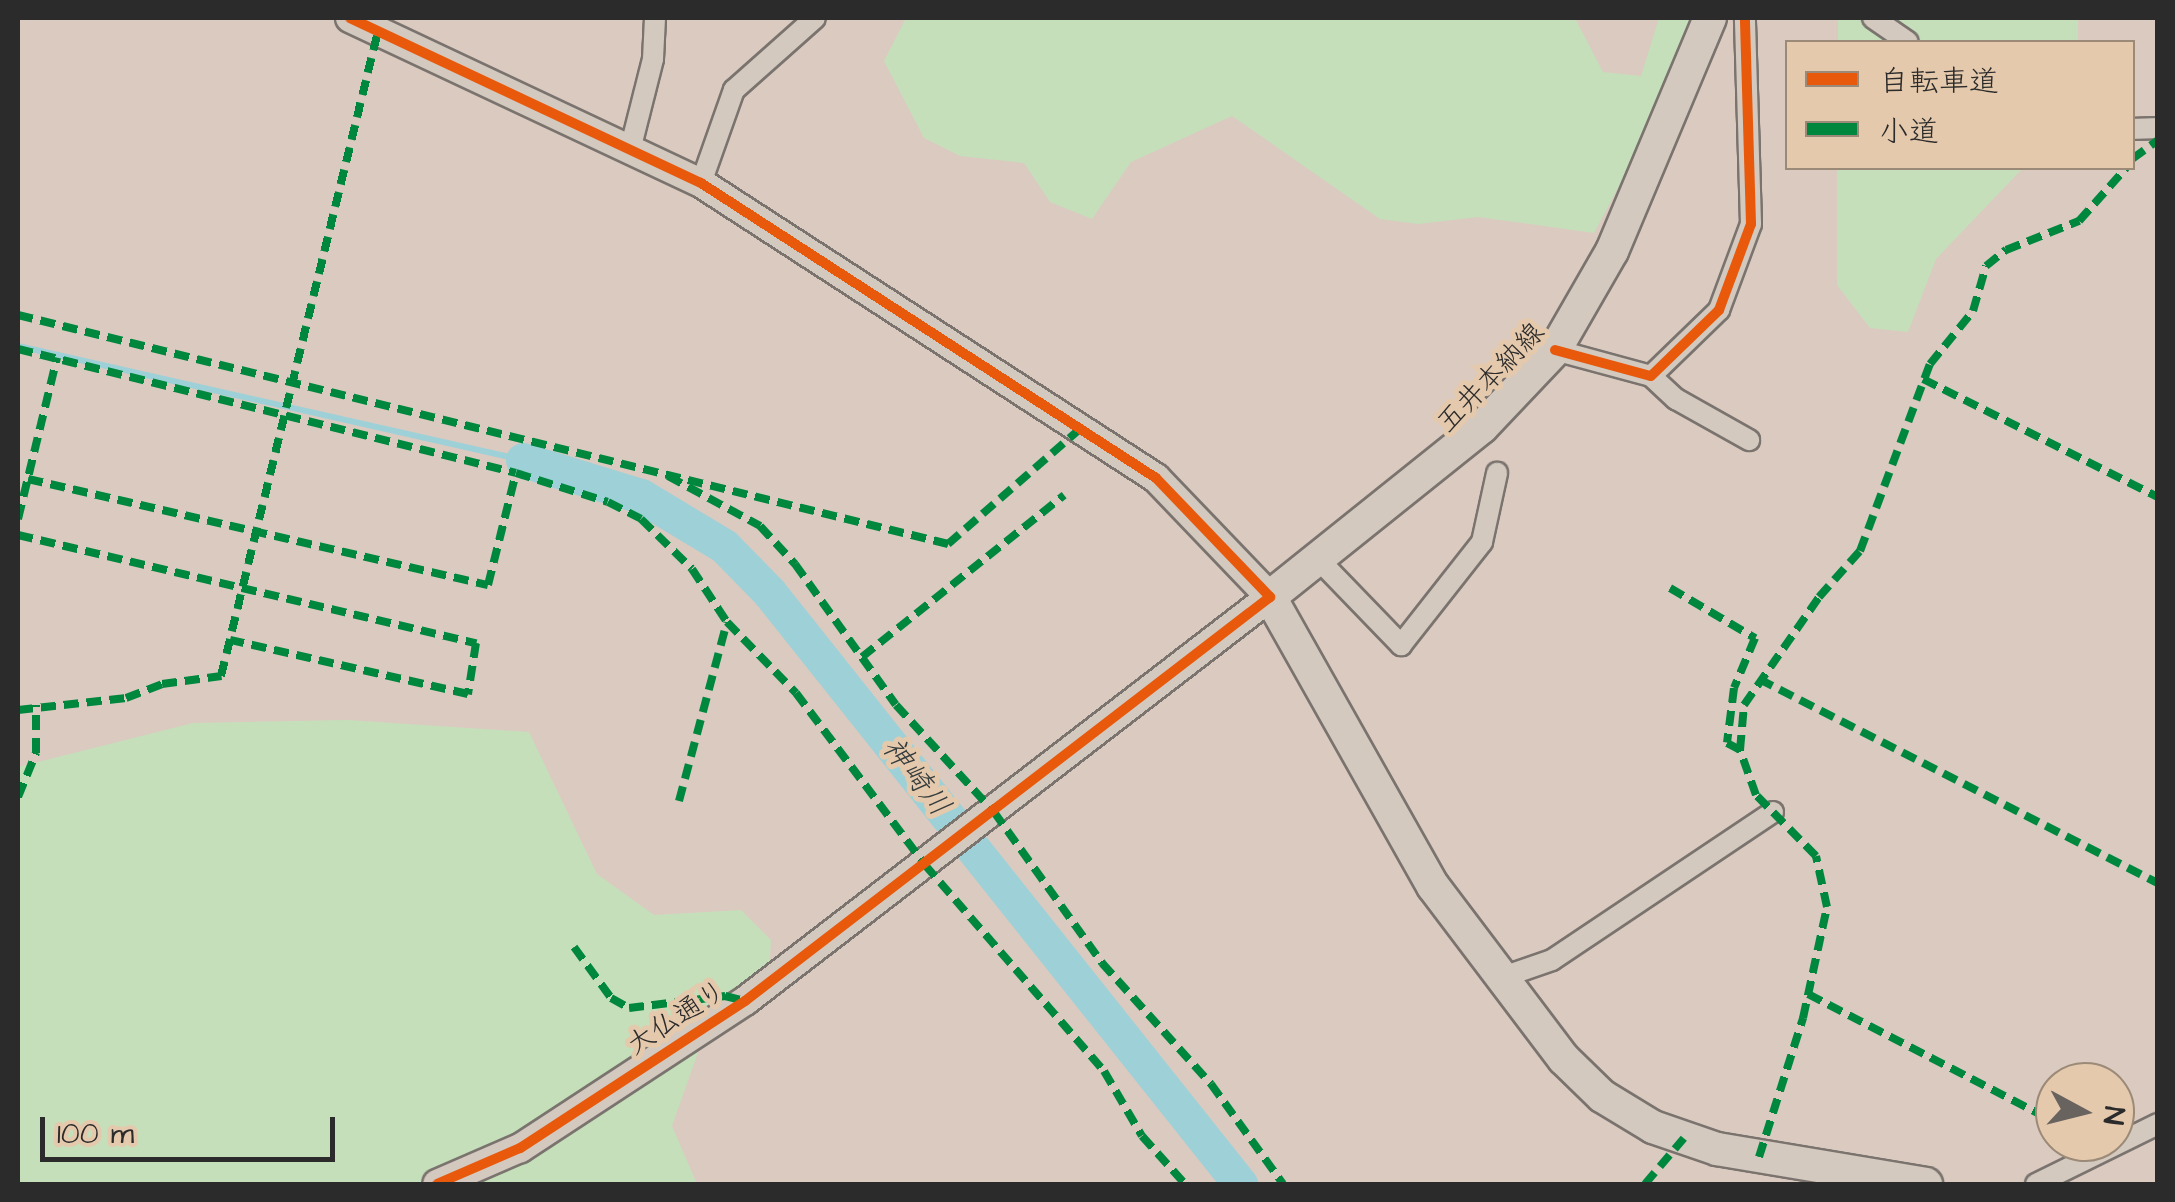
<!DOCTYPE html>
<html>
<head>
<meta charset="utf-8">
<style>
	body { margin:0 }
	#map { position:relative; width:2175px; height:1202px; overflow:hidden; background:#dbcac0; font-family:"Architects Daughter","Klee One",sans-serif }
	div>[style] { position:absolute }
	.green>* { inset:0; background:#c5dfba; transform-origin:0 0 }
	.stream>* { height:6px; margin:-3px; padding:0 3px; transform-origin:3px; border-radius:3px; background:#9ed1d7 }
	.river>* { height:35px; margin:-17.5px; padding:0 17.5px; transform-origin:17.5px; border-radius:17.5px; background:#9ed1d7 }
	.roads { filter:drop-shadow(2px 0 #7a736e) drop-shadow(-2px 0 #7a736e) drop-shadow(0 2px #7a736e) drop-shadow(0 -2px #7a736e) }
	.minor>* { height:20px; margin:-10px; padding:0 10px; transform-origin:10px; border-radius:10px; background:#d3c9bf }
	.tertiary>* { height:28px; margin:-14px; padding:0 14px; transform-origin:14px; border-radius:14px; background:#d3c9bf }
	.primary>* { height:32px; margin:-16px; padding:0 16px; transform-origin:16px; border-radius:16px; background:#d3c9bf }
	.quiet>* { height:8px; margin-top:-4px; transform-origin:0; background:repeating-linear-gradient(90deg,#00873e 0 15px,transparent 0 23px) }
	.cycleway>* { height:10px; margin:-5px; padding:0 5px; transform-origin:5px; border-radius:5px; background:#e8590c }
	span { translate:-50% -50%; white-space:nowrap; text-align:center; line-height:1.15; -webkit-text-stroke:10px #e5c9ac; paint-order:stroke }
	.street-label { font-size:28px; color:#2b2b2b }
	.water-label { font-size:30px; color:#343c3d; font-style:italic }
	.frame { position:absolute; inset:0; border:20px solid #2b2b2b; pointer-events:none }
	.legend { position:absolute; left:1785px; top:40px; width:350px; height:130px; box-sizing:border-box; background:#e5c9ac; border:2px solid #9b8a78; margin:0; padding:12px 18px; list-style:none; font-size:30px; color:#2b2b2b }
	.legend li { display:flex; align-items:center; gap:20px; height:50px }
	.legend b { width:50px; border:2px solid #9b8a78 }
	.north { position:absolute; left:2035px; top:1062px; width:100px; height:100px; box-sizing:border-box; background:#e5c9ac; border:2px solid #9b8a78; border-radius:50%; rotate:97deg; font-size:28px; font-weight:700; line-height:40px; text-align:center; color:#2b2b2b }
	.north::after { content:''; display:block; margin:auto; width:35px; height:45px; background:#69635f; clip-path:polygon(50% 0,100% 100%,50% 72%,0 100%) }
	.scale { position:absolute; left:40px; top:1117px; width:295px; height:45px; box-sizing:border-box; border:5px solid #2b2b2b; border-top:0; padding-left:12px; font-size:30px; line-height:35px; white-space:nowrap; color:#2b2b2b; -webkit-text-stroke:8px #e5c9ac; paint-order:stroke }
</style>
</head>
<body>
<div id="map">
	<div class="green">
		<i style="clip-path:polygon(906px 18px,1575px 18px,1603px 72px,1641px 76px,1659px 18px,1690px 18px,1634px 158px,1594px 233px,1478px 217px,1418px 224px,1380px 219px,1232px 116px,1131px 162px,1092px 219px,1050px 202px,1024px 163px,960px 156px,924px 138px,884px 61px)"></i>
		<i style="left:1838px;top:18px;width:240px;height:24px"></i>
		<i style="clip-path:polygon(1837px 168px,2023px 168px,1936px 259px,1908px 332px,1870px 328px,1837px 285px)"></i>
		<i style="clip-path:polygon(347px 720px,529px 732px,597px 874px,654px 915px,741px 910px,771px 940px,769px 975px,707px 1027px,672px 1126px,697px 1184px,18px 1184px,18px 767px,193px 723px)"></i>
	</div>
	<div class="stream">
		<i style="left:18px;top:346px;width:518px;rotate:12.72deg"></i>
	</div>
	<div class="river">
		<i style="left:523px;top:460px;width:123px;rotate:17deg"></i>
		<i style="left:641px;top:496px;width:97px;rotate:31.1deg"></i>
		<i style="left:724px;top:546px;width:64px;rotate:45.6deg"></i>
		<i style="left:769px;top:592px;width:757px;rotate:51.49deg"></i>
	</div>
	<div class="roads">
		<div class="minor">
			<i style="left:1873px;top:18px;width:42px;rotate:34.4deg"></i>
			<i style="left:2132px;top:129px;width:26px;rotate:-2deg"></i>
			<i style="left:631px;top:146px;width:90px;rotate:-75.8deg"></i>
			<i style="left:653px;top:59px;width:41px;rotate:-87.2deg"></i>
			<i style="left:701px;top:183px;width:99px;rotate:-70.5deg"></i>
			<i style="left:734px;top:90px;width:108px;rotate:-41.6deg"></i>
			<i style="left:1555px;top:350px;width:99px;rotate:15.2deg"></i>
			<i style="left:1651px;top:376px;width:95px;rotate:-44.1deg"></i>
			<i style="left:1719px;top:310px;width:92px;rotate:-69.6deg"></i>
			<i style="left:1751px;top:224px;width:206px;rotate:-91.7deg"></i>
			<i style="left:1651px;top:376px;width:34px;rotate:43deg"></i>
			<i style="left:1676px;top:399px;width:84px;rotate:29.3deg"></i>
			<i style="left:1318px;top:559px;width:120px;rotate:46deg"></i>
			<i style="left:1401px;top:645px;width:131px;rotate:-51.8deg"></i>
			<i style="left:1482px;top:542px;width:71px;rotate:-77.7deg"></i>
			<i style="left:1503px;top:977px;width:52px;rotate:-19.1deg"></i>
			<i style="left:1552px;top:960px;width:266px;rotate:-33.8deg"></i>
			<i style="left:2036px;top:1184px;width:136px;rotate:-26.2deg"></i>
		</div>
		<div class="tertiary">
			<i style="left:350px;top:18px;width:388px;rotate:25.2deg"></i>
			<i style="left:701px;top:183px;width:542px;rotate:32.96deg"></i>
			<i style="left:1156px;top:478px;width:165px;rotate:46.2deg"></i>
			<i style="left:1270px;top:597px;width:662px;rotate:142.42deg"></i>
			<i style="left:745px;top:1001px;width:269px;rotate:146.8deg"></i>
			<i style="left:520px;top:1148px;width:90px;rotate:156.6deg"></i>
		</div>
		<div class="primary">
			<i style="left:1710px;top:18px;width:253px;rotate:112.8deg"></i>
			<i style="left:1612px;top:251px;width:114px;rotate:119.9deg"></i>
			<i style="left:1555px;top:350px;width:106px;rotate:133.5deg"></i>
			<i style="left:1482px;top:427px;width:272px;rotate:141.3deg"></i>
			<i style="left:1270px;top:597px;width:332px;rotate:60.6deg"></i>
			<i style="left:1433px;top:886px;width:217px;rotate:52.9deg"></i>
			<i style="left:1564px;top:1059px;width:53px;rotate:44.2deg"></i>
			<i style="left:1602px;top:1096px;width:60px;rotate:31.3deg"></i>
			<i style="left:1653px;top:1127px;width:68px;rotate:19deg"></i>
			<i style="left:1717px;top:1149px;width:212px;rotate:9.5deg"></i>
		</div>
	</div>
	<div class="quiet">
		<i style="left:2132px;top:159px;width:32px;rotate:-36deg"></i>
		<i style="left:18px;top:315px;width:958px;rotate:13.83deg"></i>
		<i style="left:948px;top:544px;width:178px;rotate:-41.1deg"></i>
		<i style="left:18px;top:349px;width:513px;rotate:13.98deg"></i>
		<i style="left:516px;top:473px;width:96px;rotate:17.5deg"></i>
		<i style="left:608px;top:502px;width:37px;rotate:27deg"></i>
		<i style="left:641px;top:519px;width:71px;rotate:44.4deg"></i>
		<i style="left:692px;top:569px;width:64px;rotate:56.6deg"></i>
		<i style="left:727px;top:622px;width:99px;rotate:45.8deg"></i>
		<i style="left:796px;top:693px;width:215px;rotate:53.1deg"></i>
		<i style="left:925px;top:865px;width:273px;rotate:49deg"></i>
		<i style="left:1104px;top:1071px;width:75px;rotate:59.7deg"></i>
		<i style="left:1142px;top:1136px;width:64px;rotate:48.1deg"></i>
		<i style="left:1923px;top:379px;width:263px;rotate:26.7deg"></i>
		<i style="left:668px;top:476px;width:105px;rotate:28.5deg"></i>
		<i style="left:760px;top:526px;width:52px;rotate:47.4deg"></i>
		<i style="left:795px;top:564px;width:173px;rotate:54.4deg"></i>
		<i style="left:896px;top:705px;width:145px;rotate:47.5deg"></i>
		<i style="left:994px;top:812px;width:186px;rotate:54.4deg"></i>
		<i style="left:1102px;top:963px;width:163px;rotate:48deg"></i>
		<i style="left:1211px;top:1084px;width:123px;rotate:54.2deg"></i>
		<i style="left:28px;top:479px;width:472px;rotate:13deg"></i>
		<i style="left:488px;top:585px;width:115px;rotate:-76deg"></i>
		<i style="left:18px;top:519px;width:166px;rotate:-76.4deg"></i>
		<i style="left:18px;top:535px;width:471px;rotate:13.3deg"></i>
		<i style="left:476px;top:643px;width:52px;rotate:98.9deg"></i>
		<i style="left:468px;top:694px;width:244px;rotate:-167.2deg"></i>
		<i style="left:1670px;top:588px;width:99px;rotate:30.5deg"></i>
		<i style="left:1755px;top:638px;width:54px;rotate:112.8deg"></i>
		<i style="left:1734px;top:688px;width:55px;rotate:97.3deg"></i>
		<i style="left:1727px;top:743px;width:15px;rotate:28deg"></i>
		<i style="left:862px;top:657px;width:259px;rotate:-38.7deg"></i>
		<i style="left:1759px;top:679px;width:448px;rotate:27.1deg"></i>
		<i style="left:18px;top:710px;width:109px;rotate:-6.3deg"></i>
		<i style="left:126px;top:698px;width:39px;rotate:-21deg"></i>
		<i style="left:162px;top:684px;width:60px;rotate:-7.7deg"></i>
		<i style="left:221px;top:676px;width:664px;rotate:-76.32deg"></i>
		<i style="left:18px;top:797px;width:48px;rotate:-67.8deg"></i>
		<i style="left:36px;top:753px;width:48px;rotate:-90deg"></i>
		<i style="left:679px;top:801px;width:185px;rotate:-75deg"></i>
		<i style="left:574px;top:947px;width:63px;rotate:54deg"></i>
		<i style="left:611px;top:998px;width:21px;rotate:29deg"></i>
		<i style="left:629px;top:1008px;width:97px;rotate:-7.1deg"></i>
		<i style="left:725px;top:996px;width:21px;rotate:14deg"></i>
		<i style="left:1808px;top:994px;width:278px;rotate:27.4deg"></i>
		<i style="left:2094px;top:1142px;width:20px;rotate:27deg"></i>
		<i style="left:1759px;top:1157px;width:146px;rotate:-72.4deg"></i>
		<i style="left:1803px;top:1018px;width:114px;rotate:-77.8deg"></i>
		<i style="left:1827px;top:907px;width:52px;rotate:-102.2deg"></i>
		<i style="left:1816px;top:856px;width:86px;rotate:-134.5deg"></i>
		<i style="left:1756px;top:795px;width:48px;rotate:-109.6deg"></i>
		<i style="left:1740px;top:750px;width:45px;rotate:-84.9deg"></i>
		<i style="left:1744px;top:705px;width:131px;rotate:-55.2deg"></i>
		<i style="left:1819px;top:597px;width:62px;rotate:-48.3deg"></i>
		<i style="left:1860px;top:551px;width:200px;rotate:-69.5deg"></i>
		<i style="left:1930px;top:364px;width:68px;rotate:-50.9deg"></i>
		<i style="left:1973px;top:311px;width:47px;rotate:-73.9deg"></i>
		<i style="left:1986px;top:266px;width:26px;rotate:-39deg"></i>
		<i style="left:2006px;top:250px;width:79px;rotate:-21.7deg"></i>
		<i style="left:2079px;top:221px;width:71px;rotate:-48.4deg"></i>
		<i style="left:1645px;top:1184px;width:60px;rotate:-49.7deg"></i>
	</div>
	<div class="cycleway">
		<i style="left:350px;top:18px;width:388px;rotate:25.2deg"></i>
		<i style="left:701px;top:183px;width:542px;rotate:32.96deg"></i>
		<i style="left:1156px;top:478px;width:165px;rotate:46.2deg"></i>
		<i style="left:1270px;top:597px;width:662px;rotate:142.42deg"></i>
		<i style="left:745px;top:1001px;width:269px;rotate:146.8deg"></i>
		<i style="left:520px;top:1148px;width:90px;rotate:156.6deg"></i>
		<i style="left:1555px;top:350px;width:99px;rotate:15.2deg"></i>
		<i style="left:1651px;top:376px;width:95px;rotate:-44.1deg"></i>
		<i style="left:1719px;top:310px;width:92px;rotate:-69.6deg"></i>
		<i style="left:1751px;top:224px;width:206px;rotate:-91.7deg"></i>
	</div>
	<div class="street-label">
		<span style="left:1491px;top:378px;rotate:-46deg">五井本納線</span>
		<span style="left:677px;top:1018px;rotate:-33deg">大仏通り</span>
	</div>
	<div class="water-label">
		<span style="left:916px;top:777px;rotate:52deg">神崎川</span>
	</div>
	<div class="frame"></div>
	<ul class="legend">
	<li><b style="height:12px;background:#e8590c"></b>自転車道</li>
	<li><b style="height:12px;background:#00873e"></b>小道</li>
	</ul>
	<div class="north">N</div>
	<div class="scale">100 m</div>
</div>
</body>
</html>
